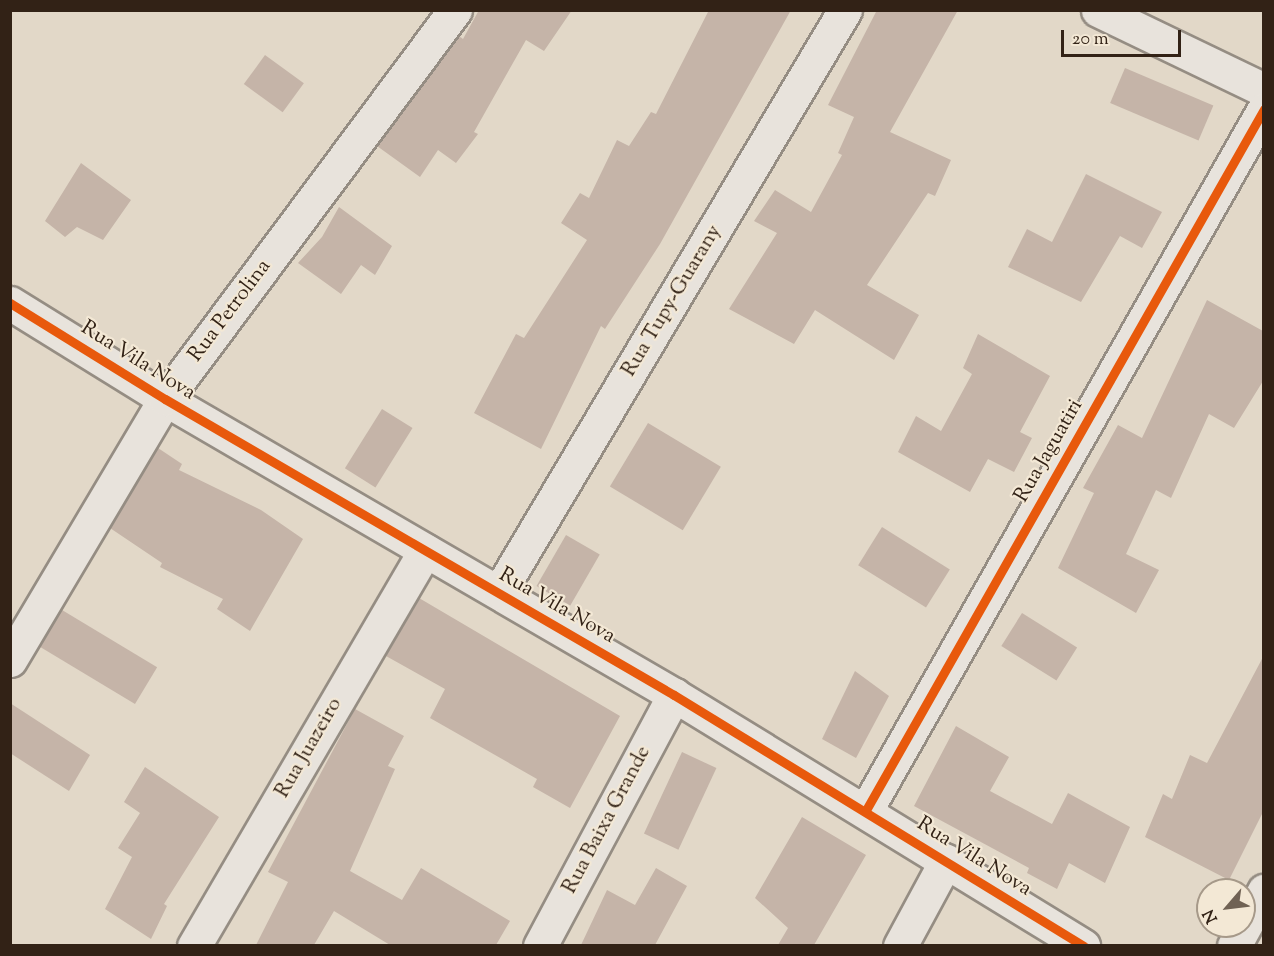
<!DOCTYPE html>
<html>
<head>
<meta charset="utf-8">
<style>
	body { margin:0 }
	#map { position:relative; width:1274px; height:956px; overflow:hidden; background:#e2d8c8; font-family:"Sorts Mill Goudy",serif }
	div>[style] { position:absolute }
	.building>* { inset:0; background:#c5b4a8; transform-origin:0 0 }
	.roads { filter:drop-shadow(2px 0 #958d83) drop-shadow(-2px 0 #958d83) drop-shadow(0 2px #958d83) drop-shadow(0 -2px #958d83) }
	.minor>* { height:33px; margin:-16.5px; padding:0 16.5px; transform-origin:16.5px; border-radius:16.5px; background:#e8e3dc }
	.cycleway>* { height:9px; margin:-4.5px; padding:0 4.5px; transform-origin:4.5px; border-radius:4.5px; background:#e8590c }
	span { translate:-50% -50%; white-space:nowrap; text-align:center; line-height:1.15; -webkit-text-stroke:4.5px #f3e8d5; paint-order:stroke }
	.street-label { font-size:21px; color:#322216 }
	.frame { position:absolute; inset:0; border:12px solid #322216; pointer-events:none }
	.north { position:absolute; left:1196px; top:878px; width:60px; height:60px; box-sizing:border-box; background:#f3e8d5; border:2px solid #a69989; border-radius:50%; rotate:242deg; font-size:16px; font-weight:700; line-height:24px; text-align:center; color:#322216 }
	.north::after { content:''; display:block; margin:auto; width:21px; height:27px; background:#706254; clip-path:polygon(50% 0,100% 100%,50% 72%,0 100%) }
	.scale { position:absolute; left:1061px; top:30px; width:120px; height:27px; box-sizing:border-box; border:3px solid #322216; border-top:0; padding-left:8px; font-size:18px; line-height:21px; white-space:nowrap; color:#322216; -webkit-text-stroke:4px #f3e8d5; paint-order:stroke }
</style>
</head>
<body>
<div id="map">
	<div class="building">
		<i style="clip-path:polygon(479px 10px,572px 10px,544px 51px,526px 40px,474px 132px,478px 134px,456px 163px,438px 150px,420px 177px,377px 146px,459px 36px,463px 39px)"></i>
		<i style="clip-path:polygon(709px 10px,791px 10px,660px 244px,605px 329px,601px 326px,541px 449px,474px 413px,516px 334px,524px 338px,587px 240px,561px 223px,580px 193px,589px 198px,617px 140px,629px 146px,651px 112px,656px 114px)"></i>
		<i style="clip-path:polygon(877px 10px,958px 10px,890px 132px,951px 160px,935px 196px,928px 193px,867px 285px,919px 315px,894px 360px,815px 310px,794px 344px,729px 309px,777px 233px,754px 221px,775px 190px,811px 212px,842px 155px,838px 153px,854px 117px,828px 105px)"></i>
		<i style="left:265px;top:55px;width:48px;height:36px;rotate:36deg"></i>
		<i style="left:1125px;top:68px;width:96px;height:38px;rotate:23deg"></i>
		<i style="clip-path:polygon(81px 163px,131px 200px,103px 240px,77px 227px,65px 237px,45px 221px)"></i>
		<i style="clip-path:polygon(1086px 174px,1162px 212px,1142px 248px,1120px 236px,1081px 302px,1008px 267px,1027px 229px,1052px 242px)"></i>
		<i style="clip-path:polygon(339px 207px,392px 246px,375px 275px,361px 265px,341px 294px,298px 263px,322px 237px)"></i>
		<i style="clip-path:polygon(1207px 300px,1263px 331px,1263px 381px,1234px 428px,1209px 414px,1171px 498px,1156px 490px,1126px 554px,1159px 570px,1136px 613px,1058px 568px,1094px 493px,1083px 488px,1118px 425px,1142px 438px)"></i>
		<i style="clip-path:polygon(978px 334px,1050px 376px,1020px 432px,1032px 438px,1014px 472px,988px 459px,970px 492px,898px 452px,916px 416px,941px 431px,972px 374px,963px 368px)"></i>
		<i style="left:382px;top:409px;width:36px;height:70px;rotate:32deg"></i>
		<i style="left:648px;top:423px;width:85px;height:74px;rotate:31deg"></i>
		<i style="clip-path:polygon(158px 448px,182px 464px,179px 470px,261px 510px,303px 539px,250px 631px,217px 609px,223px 599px,160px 567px,162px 563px,110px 528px)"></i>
		<i style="left:882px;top:527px;width:80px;height:45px;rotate:32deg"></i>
		<i style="left:566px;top:535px;width:39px;height:59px;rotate:30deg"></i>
		<i style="clip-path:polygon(419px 598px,620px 716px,570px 808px,533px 787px,537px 779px,430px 718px,445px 689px,386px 656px)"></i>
		<i style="left:62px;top:610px;width:111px;height:43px;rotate:31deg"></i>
		<i style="left:1022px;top:613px;width:65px;height:39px;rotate:32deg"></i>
		<i style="clip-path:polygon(1263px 657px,1263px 812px,1229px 880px,1145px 837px,1163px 794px,1172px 799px,1190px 755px,1207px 763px)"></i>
		<i style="clip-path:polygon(855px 671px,889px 696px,856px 758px,822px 739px)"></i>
		<i style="clip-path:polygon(10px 703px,90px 755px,69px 791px,10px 753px)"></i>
		<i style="clip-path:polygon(355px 709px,404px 736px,388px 766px,395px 769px,350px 871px,402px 900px,421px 868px,510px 921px,496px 945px,390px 945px,334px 911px,314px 945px,256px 945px,288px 882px,268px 872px)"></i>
		<i style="clip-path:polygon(956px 726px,1009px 757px,990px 791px,1052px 824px,1068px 793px,1130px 827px,1105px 883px,1069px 863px,1057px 889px,1027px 873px,1029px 868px,914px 806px)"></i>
		<i style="left:682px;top:752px;width:38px;height:90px;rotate:25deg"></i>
		<i style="clip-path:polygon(145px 767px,219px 817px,164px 904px,167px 906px,151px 939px,105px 909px,132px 857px,118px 848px,140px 813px,124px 802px)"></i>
		<i style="clip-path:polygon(802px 817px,866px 855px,814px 945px,778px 945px,788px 928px,755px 898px)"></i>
		<i style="clip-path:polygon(656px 868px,687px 886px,655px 945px,581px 945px,607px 890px,635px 905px)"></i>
	</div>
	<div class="roads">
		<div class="minor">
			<i style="left:1098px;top:10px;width:184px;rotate:25.7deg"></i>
			<i style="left:10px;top:303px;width:182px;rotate:31.8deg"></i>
			<i style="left:165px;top:399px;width:589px;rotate:30.18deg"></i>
			<i style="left:674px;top:695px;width:480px;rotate:31.5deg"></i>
			<i style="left:499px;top:592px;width:677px;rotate:-59.27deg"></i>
			<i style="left:10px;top:660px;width:304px;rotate:-59.3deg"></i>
			<i style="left:165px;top:399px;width:485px;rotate:-53.3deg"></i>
			<i style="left:866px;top:810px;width:806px;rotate:-60.41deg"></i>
			<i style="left:194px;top:946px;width:458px;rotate:-59.7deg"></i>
			<i style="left:540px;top:946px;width:285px;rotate:-61.9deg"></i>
			<i style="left:900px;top:946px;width:97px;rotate:-61.6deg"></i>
			<i style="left:1234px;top:946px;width:63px;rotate:-61.4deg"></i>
		</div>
	</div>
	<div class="cycleway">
		<i style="left:10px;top:303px;width:182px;rotate:31.8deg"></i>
		<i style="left:165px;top:399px;width:589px;rotate:30.18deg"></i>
		<i style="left:674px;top:695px;width:480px;rotate:31.5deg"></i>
		<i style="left:866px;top:810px;width:806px;rotate:-60.41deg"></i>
	</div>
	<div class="street-label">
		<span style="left:672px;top:301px;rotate:-59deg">Rua Tupy-Guarany</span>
		<span style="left:230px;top:311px;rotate:-53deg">Rua Petrolina</span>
		<span style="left:138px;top:361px;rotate:32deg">Rua Vila Nova</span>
		<span style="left:1049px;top:451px;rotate:-60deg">Rua Jaguatiri</span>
		<span style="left:557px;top:606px;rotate:30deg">Rua Vila Nova</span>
		<span style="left:309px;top:748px;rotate:-60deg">Rua Juazeiro</span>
		<span style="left:607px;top:820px;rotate:-62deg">Rua Baixa Grande</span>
		<span style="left:974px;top:857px;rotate:32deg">Rua Vila Nova</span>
	</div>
	<div class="frame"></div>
	<div class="north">N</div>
	<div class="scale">20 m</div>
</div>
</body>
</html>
